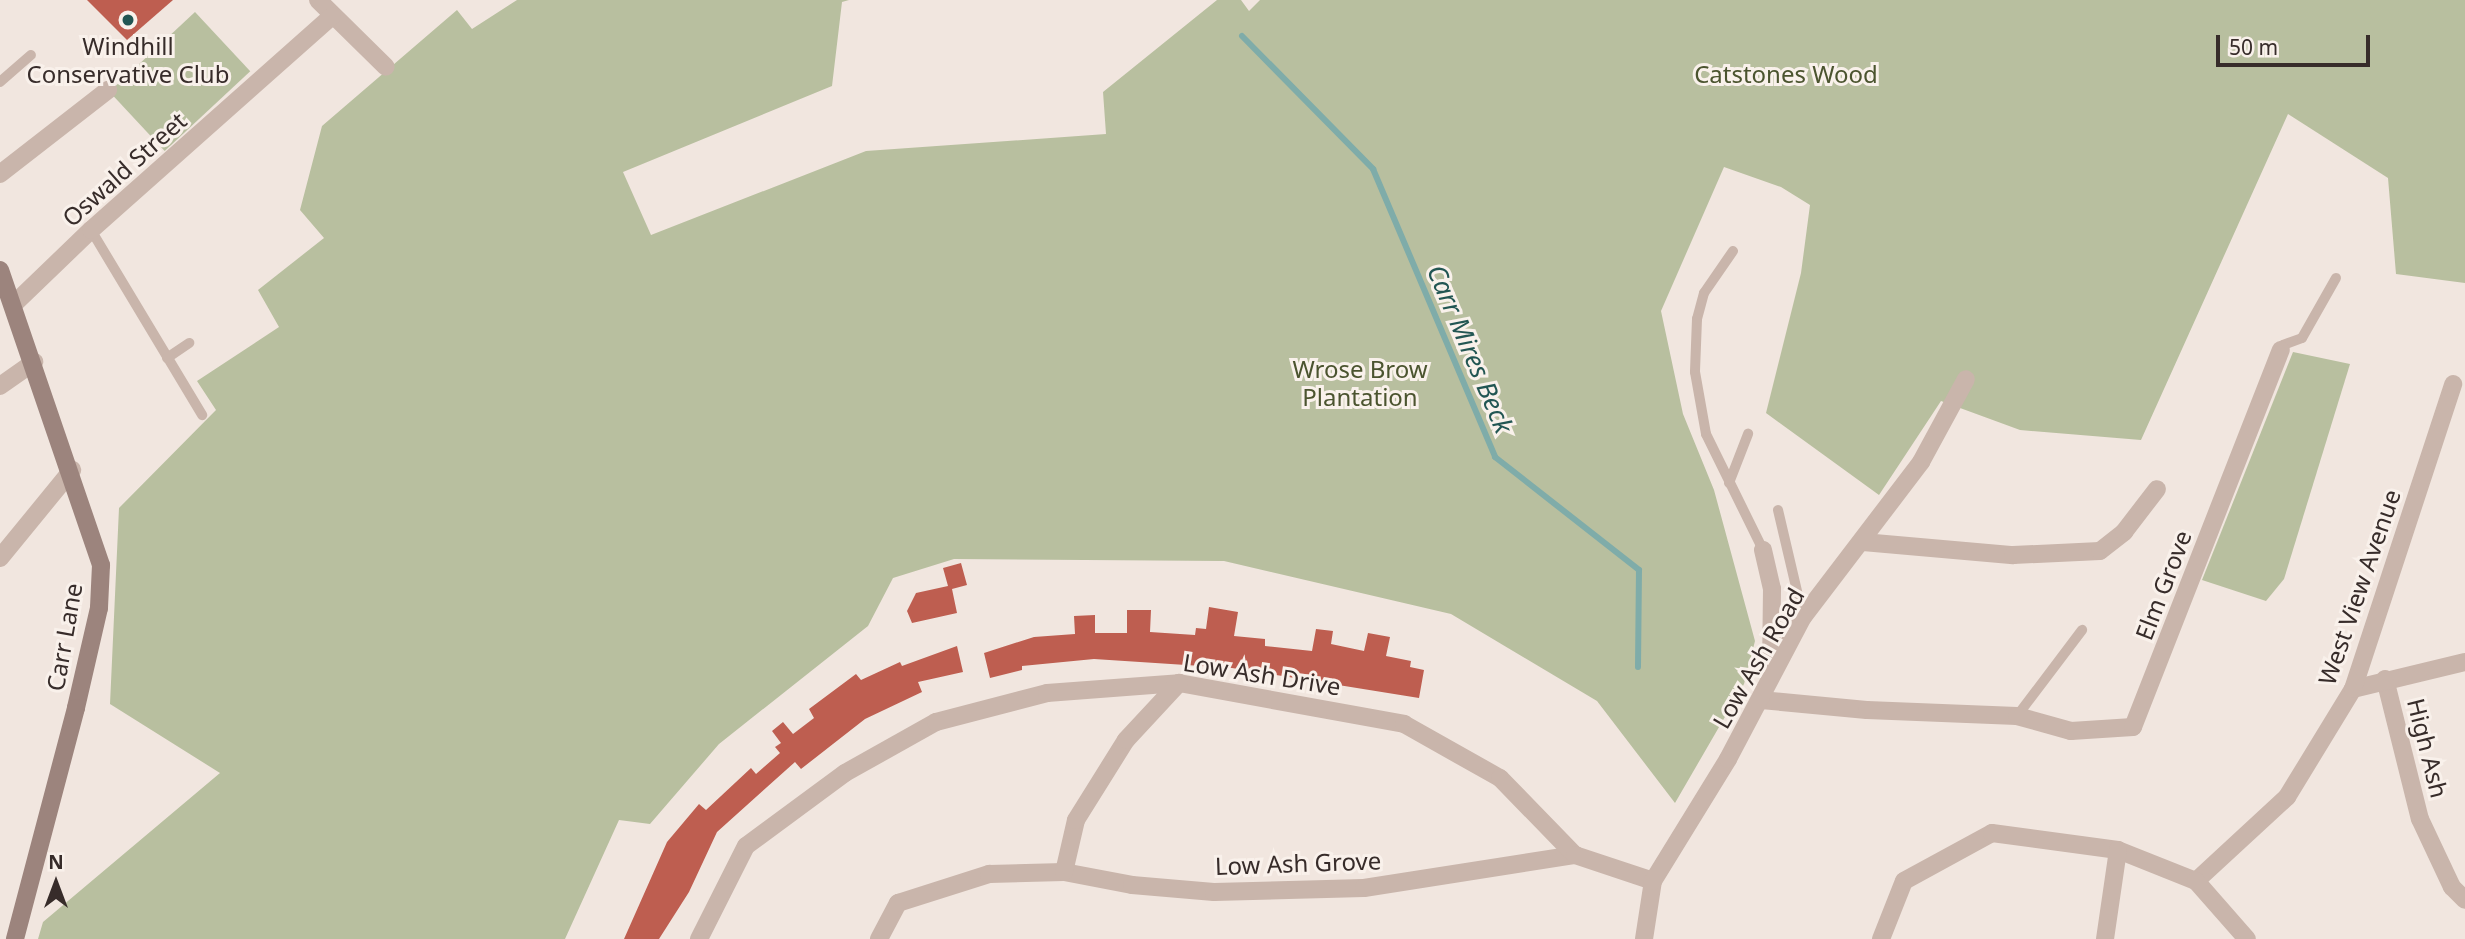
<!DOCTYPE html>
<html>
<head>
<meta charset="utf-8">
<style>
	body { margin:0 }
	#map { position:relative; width:2465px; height:939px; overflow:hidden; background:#f1e6df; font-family:"Noto Sans",sans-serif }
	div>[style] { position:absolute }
	.green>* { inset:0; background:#b8bf9f; transform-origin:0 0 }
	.stream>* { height:6px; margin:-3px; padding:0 3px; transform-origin:3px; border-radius:3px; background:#7faca9 }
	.building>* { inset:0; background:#be5e50 }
	.lane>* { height:10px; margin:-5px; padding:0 5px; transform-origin:5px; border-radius:5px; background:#c9b5ab }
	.street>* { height:18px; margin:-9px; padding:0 9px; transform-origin:9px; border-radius:9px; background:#c9b5ab }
	.secondary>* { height:18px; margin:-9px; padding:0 9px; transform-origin:9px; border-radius:9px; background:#9c847d }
	.dots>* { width:19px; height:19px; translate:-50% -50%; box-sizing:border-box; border:4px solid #f9f1eb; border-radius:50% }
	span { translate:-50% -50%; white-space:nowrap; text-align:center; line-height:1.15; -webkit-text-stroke:6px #f9f1eb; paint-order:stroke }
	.poi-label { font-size:24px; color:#372c2a }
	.park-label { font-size:24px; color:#4b542f }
	.street-label { font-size:24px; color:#372c2a }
	.water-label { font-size:26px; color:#225653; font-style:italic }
	.north { position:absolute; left:21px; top:848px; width:70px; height:70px; -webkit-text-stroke:5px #f9f1eb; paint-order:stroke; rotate:0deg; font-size:19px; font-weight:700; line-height:28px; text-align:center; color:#372c2a }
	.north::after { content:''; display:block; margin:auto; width:24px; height:32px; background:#372c2a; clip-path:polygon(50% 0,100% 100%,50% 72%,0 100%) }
	.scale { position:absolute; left:2216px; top:35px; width:154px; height:32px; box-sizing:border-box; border:4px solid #372c2a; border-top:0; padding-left:9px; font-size:21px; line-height:24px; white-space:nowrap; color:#372c2a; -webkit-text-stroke:5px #f9f1eb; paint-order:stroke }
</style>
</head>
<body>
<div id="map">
	<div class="green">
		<i style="clip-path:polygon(517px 0,849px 0,842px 2px,832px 86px,623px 172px,651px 235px,866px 151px,1106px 134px,1103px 92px,1217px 0,1241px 0,1249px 11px,1260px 0,2465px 0,2465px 283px,2396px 274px,2388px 178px,2288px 114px,2141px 440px,2020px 430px,1941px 401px,1879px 495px,1766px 413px,1801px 273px,1810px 205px,1781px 187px,1724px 167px,1661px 311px,1683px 414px,1714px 490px,1755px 641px,1744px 684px,1675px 803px,1597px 701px,1451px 614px,1224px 561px,954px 559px,893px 578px,868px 626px,719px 744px,650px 824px,619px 820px,565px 939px,38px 939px,43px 922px,220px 773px,110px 704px,119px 508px,216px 410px,197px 381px,279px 327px,258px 290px,324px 238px,300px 210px,322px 126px,457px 10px,472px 29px)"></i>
		<i style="left:195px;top:12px;width:81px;height:117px;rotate:47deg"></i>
		<i style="clip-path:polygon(2293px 352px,2350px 364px,2284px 579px,2266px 601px,2202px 580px)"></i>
	</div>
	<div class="stream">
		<i style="left:1242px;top:36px;width:187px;rotate:45.4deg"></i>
		<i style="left:1373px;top:169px;width:313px;rotate:67deg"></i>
		<i style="left:1495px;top:457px;width:183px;rotate:38.1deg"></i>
		<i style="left:1639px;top:570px;width:97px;rotate:90.6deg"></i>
	</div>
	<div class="building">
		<i style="clip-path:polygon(87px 0,173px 0,127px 40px)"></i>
		<i style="clip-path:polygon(961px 563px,967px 585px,952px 589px,957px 613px,912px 623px,907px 611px,916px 593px,948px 586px,943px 568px)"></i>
		<i style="clip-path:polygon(1209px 607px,1238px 612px,1234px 636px,1265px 639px,1265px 646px,1312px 651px,1316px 629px,1333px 631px,1331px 644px,1364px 651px,1368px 633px,1390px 637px,1386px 656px,1411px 661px,1410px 667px,1424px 670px,1419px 698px,1232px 668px,1094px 659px,1022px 666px,1022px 670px,990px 678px,984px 653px,1034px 637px,1075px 634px,1074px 616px,1095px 615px,1095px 633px,1127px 633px,1127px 610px,1151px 610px,1150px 632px,1195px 635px,1196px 628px,1206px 629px)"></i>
		<i style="clip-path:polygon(957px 646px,963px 672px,918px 682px,922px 692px,865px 719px,801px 769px,795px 762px,717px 832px,689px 892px,659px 939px,624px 939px,667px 842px,699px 804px,706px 810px,751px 768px,756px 774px,780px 753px,775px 747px,781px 743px,772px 731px,783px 722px,793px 734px,814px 718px,809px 709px,856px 674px,861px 680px,900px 662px,902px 666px)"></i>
	</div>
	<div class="lane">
		<i style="left:0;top:82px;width:41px;rotate:-41.1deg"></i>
		<i style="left:91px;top:230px;width:216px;rotate:59deg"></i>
		<i style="left:1733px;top:251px;width:51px;rotate:124.6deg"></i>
		<i style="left:1704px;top:293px;width:27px;rotate:105deg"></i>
		<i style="left:1697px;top:319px;width:53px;rotate:92.2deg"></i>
		<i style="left:1695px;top:372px;width:63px;rotate:79.9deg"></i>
		<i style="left:1706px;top:434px;width:129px;rotate:63.8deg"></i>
		<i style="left:2281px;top:350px;width:5px;rotate:-68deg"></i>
		<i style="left:2283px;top:345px;width:20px;rotate:-20deg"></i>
		<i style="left:2302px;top:338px;width:69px;rotate:-60.5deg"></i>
		<i style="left:167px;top:358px;width:27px;rotate:-34deg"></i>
		<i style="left:1729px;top:483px;width:53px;rotate:-68.8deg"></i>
		<i style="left:1778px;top:510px;width:110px;rotate:76.8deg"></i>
		<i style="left:2017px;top:716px;width:108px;rotate:-52.9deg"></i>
	</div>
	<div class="street">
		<i style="left:318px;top:0;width:95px;rotate:44.6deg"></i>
		<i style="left:0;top:174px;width:137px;rotate:-37.9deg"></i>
		<i style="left:14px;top:304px;width:107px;rotate:-43.9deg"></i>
		<i style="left:91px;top:230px;width:322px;rotate:-41.6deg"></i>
		<i style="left:0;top:386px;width:42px;rotate:-35.2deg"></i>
		<i style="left:1863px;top:542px;width:151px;rotate:5deg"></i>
		<i style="left:2013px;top:555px;width:87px;rotate:-2.6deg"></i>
		<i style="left:2100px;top:551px;width:31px;rotate:-38deg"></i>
		<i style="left:2124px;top:532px;width:54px;rotate:-52.5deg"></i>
		<i style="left:1763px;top:550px;width:40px;rotate:77deg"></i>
		<i style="left:1772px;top:589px;width:82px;rotate:90.7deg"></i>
		<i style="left:0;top:558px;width:114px;rotate:-50.7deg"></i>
		<i style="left:2385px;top:679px;width:144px;rotate:76deg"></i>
		<i style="left:2420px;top:819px;width:75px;rotate:64.8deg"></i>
		<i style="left:2452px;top:887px;width:18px;rotate:45deg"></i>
		<i style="left:2353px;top:689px;width:115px;rotate:-13.6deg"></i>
		<i style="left:1761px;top:700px;width:106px;rotate:5.4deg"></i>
		<i style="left:1867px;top:710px;width:150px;rotate:2.3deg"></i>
		<i style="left:2017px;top:716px;width:56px;rotate:15.5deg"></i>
		<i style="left:2071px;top:731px;width:62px;rotate:-3.7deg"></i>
		<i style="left:2133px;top:727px;width:405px;rotate:-68.6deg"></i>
		<i style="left:1064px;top:872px;width:69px;rotate:10.8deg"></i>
		<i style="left:1132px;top:885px;width:82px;rotate:4.9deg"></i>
		<i style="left:1214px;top:892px;width:150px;rotate:-1.5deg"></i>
		<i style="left:1364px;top:888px;width:214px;rotate:-8.9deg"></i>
		<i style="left:2196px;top:881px;width:124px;rotate:-42.7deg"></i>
		<i style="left:2287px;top:797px;width:127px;rotate:-58.6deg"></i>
		<i style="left:2353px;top:689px;width:321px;rotate:-71.8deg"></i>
		<i style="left:699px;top:939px;width:104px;rotate:-63.2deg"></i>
		<i style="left:746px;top:846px;width:123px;rotate:-36.4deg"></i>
		<i style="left:845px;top:773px;width:104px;rotate:-29.3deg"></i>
		<i style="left:936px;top:722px;width:115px;rotate:-14.6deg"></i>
		<i style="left:1047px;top:693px;width:132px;rotate:-4.3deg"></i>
		<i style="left:1179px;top:683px;width:229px;rotate:10.3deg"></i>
		<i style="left:1404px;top:724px;width:110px;rotate:29.4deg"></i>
		<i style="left:1500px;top:778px;width:107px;rotate:45.8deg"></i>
		<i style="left:1575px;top:855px;width:82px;rotate:18.4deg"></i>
		<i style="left:879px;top:939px;width:41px;rotate:-62.2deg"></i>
		<i style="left:898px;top:903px;width:96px;rotate:-17.7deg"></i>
		<i style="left:989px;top:874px;width:75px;rotate:-1.5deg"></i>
		<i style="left:1064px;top:872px;width:53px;rotate:-77deg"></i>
		<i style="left:1076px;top:820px;width:94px;rotate:-58deg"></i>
		<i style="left:1126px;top:740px;width:78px;rotate:-47.1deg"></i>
		<i style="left:1644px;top:939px;width:59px;rotate:-81.2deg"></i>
		<i style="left:1653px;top:881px;width:143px;rotate:-58.4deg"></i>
		<i style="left:1728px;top:759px;width:161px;rotate:-62.2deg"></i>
		<i style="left:1803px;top:617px;width:195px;rotate:-52.7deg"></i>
		<i style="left:1921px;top:462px;width:94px;rotate:-61.5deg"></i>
		<i style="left:1881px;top:939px;width:62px;rotate:-68.4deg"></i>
		<i style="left:1904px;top:881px;width:100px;rotate:-28.6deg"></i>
		<i style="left:1992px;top:833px;width:127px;rotate:7.7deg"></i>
		<i style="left:2118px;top:850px;width:84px;rotate:21.7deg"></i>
		<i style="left:2196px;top:881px;width:77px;rotate:48.7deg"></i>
		<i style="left:2105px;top:939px;width:90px;rotate:-81.7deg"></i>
	</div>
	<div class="secondary">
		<i style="left:0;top:270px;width:312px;rotate:71.1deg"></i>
		<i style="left:101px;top:565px;width:43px;rotate:92.7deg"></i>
		<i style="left:99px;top:608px;width:103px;rotate:103deg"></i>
		<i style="left:76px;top:708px;width:239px;rotate:104.8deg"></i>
	</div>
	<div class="dots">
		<i style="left:128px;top:20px;background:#225653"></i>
	</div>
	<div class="poi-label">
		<span style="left:128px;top:60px">Windhill<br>Conservative Club</span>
	</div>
	<div class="park-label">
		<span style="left:1786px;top:74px">Catstones Wood</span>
		<span style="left:1360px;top:383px">Wrose Brow<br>Plantation</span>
	</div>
	<div class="street-label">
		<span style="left:124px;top:169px;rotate:-42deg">Oswald Street</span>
		<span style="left:2163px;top:585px;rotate:-69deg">Elm Grove</span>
		<span style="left:2359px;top:587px;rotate:-71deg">West View Avenue</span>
		<span style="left:64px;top:637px;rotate:-80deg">Carr Lane</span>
		<span style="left:1758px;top:658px;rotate:-60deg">Low Ash Road</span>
		<span style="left:1262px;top:674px;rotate:9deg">Low Ash Drive</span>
		<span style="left:2428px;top:748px;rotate:76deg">High Ash</span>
		<span style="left:1298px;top:863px;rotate:-2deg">Low Ash Grove</span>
	</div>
	<div class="water-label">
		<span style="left:1470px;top:349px;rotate:67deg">Carr Mires Beck</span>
	</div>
	<div class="north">N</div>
	<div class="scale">50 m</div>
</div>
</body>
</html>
